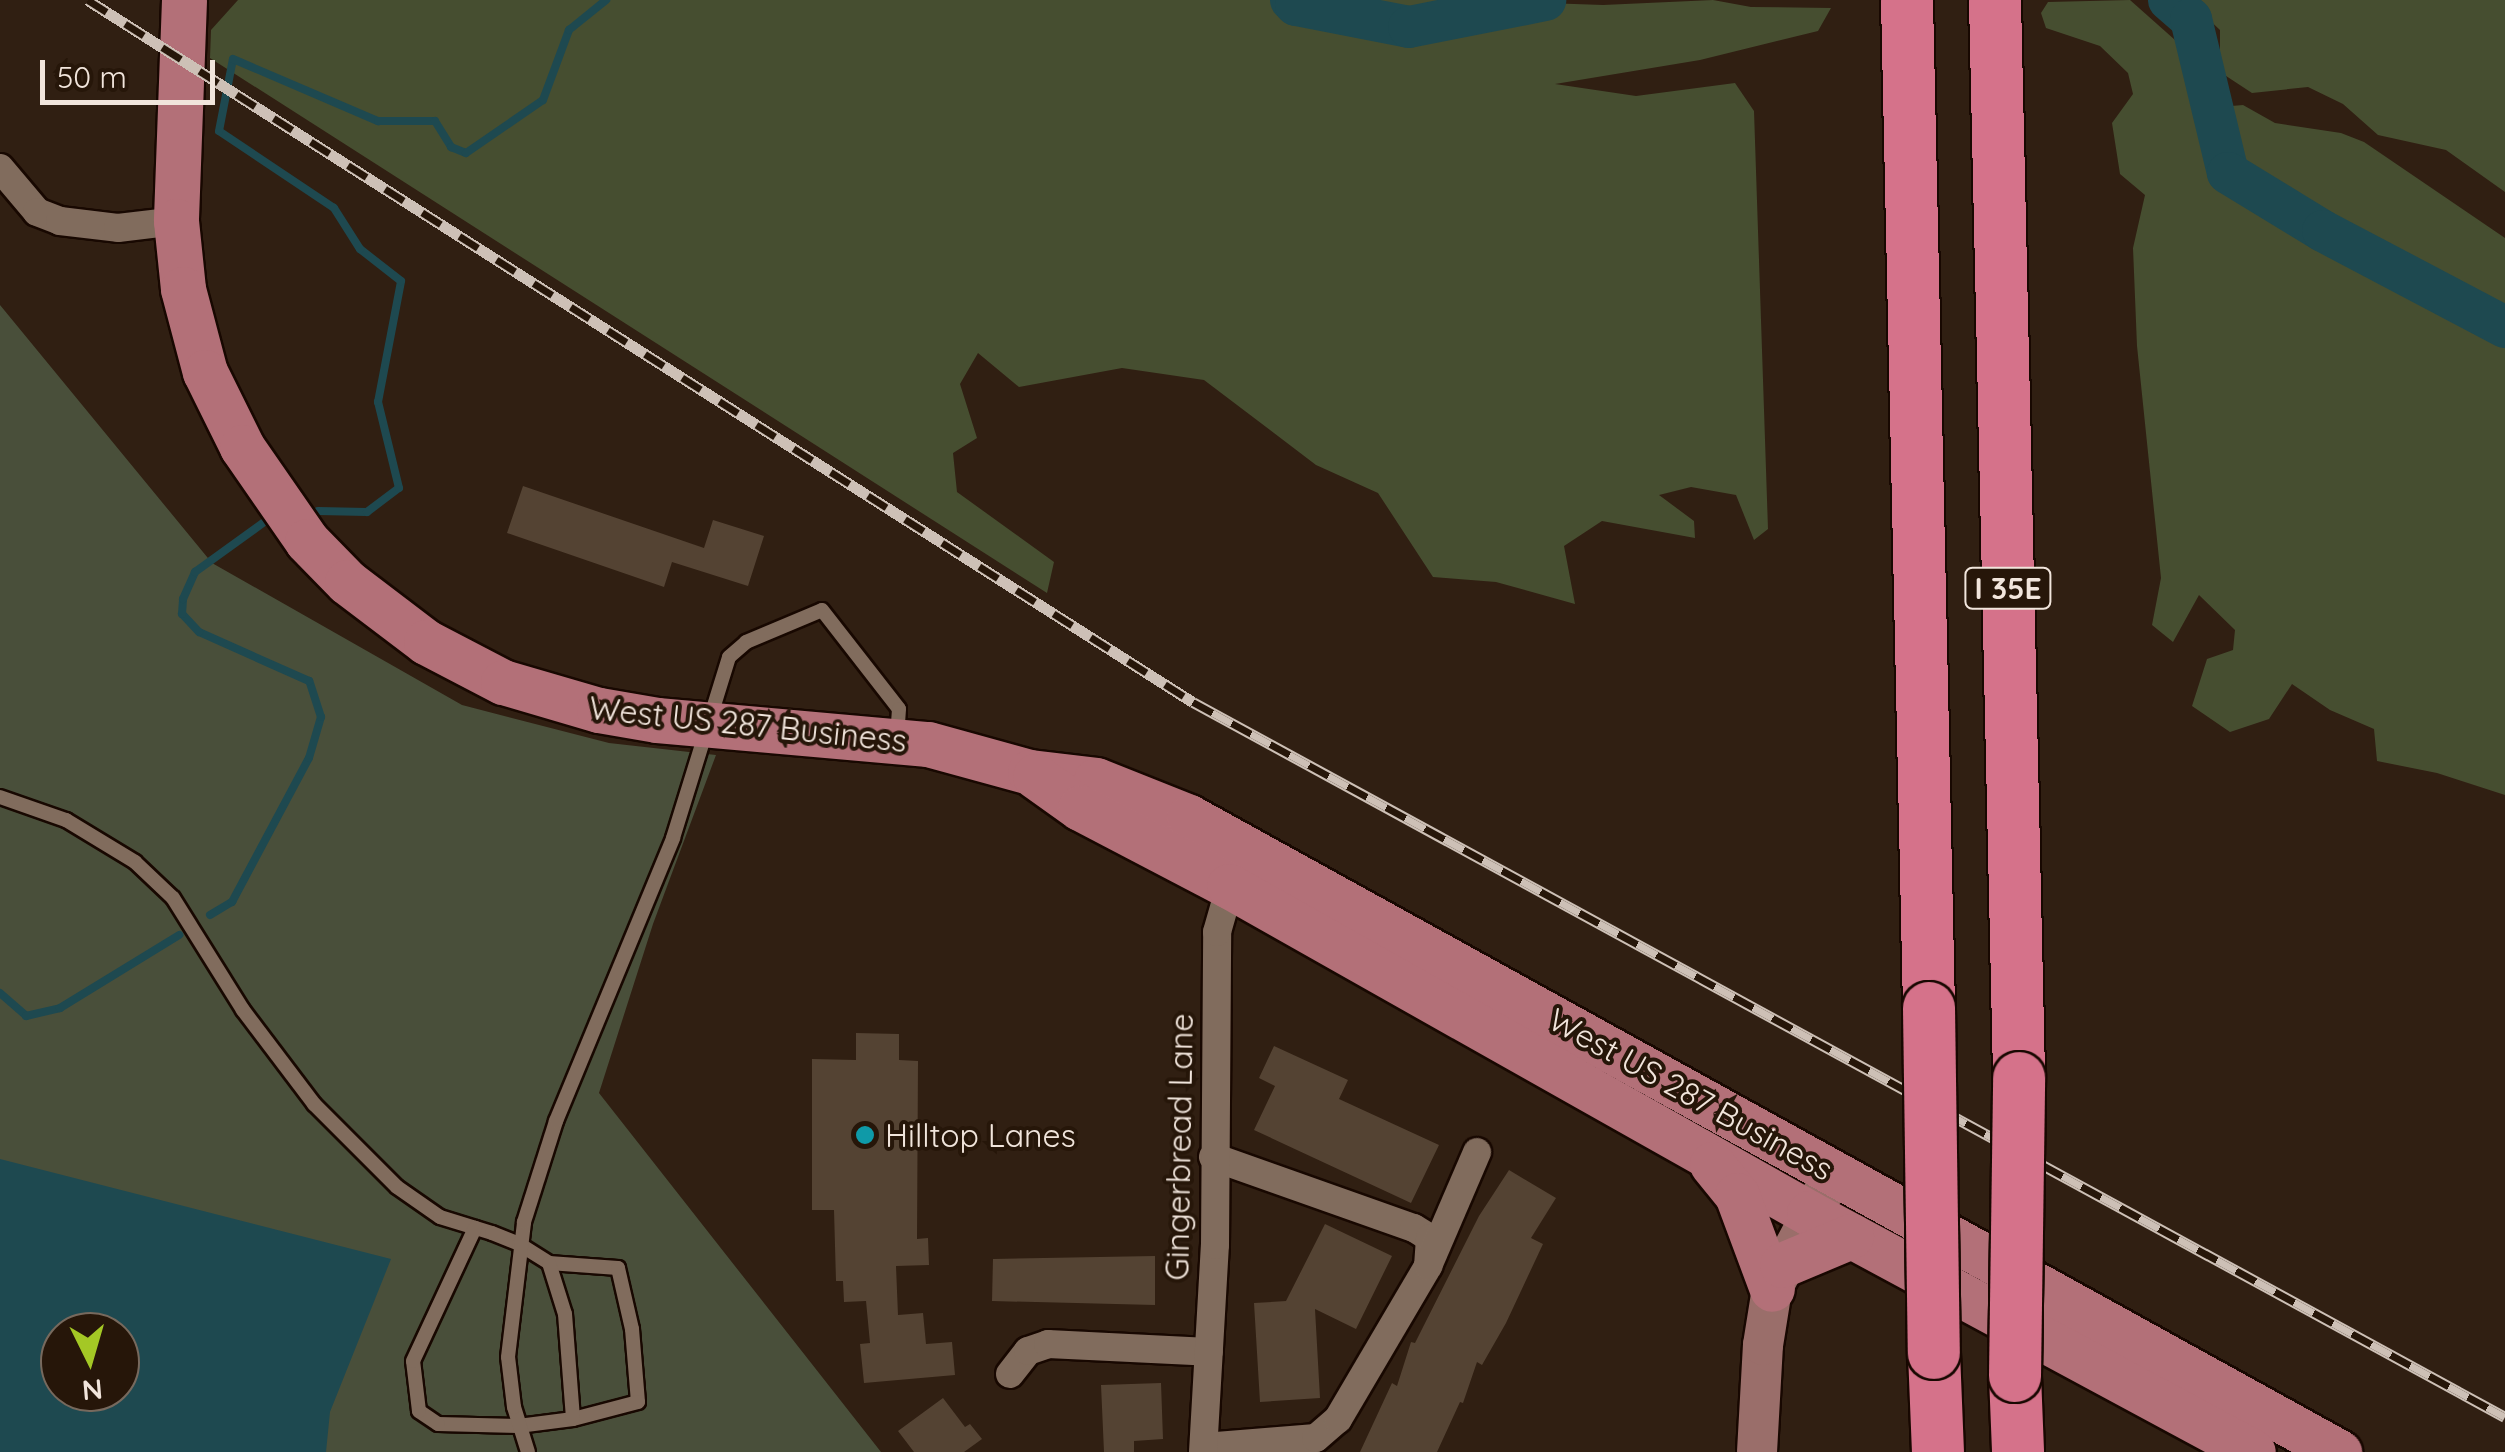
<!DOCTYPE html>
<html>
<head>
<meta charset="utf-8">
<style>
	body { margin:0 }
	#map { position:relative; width:2505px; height:1452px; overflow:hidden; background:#301f12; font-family:Quicksand,sans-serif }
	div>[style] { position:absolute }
	.green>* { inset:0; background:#494f3a }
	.forest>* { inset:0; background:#464e30 }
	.water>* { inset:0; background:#1e4950 }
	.stream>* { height:8px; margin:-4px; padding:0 4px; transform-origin:4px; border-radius:4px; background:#1e4950 }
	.river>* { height:42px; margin:-21px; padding:0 21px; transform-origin:21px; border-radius:21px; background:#1e4950 }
	.building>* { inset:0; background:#544333 }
	.roads { filter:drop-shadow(2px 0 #180801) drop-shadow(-2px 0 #180801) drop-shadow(0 2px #180801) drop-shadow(0 -2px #180801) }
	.service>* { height:14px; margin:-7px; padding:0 7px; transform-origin:7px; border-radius:7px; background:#816c5d }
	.minor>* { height:28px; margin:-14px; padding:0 14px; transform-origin:14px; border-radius:14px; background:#816c5d }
	.secondary>* { height:40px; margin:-20px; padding:0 20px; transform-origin:20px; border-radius:20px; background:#9a6e6a }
	.primary>* { height:45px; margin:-22.5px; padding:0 22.5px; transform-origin:22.5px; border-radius:22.5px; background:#b37078 }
	.motorway>* { height:52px; margin:-26px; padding:0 26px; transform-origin:26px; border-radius:26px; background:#d5728a }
	.rail>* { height:11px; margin-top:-5.5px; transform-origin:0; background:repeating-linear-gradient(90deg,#261609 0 22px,#cdc0b6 0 44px); box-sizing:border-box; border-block:2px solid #cdc0b6 }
	.bridges { filter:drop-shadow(2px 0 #180801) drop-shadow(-2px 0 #180801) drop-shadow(0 2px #180801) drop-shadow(0 -2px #180801) }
	.motorway-bridge>* { height:52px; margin:-26px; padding:0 26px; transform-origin:26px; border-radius:26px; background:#d5728a }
	.dots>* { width:28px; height:28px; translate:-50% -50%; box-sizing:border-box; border:5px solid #261609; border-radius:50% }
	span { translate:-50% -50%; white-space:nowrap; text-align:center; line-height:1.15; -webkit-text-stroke:8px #261609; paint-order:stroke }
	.shield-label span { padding:2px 8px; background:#261609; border:2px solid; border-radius:8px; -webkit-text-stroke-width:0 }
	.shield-label { font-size:30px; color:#f1e5dc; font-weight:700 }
	.street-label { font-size:32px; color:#f1e5dc }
	.poi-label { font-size:32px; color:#f1e5dc }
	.left { translate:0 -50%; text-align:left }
	.north { position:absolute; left:40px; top:1312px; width:100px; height:100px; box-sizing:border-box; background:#261609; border:2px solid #77695d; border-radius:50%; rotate:175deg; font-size:28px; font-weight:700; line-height:40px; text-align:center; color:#f1e5dc }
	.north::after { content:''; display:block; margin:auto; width:35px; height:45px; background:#a4c825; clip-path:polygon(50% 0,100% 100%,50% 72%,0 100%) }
	.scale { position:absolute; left:40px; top:60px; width:175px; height:45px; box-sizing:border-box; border:5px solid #f1e5dc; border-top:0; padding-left:12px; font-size:30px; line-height:35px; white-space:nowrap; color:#f1e5dc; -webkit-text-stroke:8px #261609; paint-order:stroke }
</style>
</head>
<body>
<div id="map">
	<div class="green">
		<i style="clip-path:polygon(evenodd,0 305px,212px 563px,462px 705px,609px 743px,716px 755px,653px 924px,599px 1093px,881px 1452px,0 1452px,0 305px,60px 1332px,120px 1332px,120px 1392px,60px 1392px,60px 1332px)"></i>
	</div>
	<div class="forest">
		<i style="clip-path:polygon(238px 0,1516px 0,1513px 2px,1603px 5px,1713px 0,1751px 7px,1831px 8px,1818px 31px,1700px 60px,1555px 84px,1636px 96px,1735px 83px,1754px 111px,1768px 529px,1754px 540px,1736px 495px,1691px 487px,1659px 495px,1694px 521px,1695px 538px,1602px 521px,1564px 546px,1575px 604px,1496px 582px,1433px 577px,1378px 493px,1316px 465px,1204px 380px,1122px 368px,1019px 387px,978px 353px,960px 384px,977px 438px,953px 453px,957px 492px,1054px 562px,1047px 593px,210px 58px,211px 30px)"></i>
		<i style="clip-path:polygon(2130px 0,2184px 48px,2199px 75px,2197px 109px,2243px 105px,2275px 123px,2341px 133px,2364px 142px,2505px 238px,2505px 795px,2437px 773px,2377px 761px,2374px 729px,2330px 710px,2292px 684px,2269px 719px,2230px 732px,2192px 706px,2207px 659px,2233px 650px,2235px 630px,2199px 595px,2173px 642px,2152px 625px,2161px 578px,2137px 346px,2133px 248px,2145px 195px,2120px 174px,2112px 123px,2133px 94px,2128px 73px,2100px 46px,2046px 28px,2041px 13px,2048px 2px)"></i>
		<i style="clip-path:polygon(2188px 0,2505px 0,2505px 192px,2446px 150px,2378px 135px,2343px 104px,2308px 87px,2252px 93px,2220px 72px,2220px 30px)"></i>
	</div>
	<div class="water">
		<i style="clip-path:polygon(evenodd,0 1159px,391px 1259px,330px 1412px,326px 1452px,0 1452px,0 1159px,60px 1332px,120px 1332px,120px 1392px,60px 1392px,60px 1332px)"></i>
	</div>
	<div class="stream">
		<i style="left:318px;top:511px;width:49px;rotate:1.2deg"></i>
		<i style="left:367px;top:512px;width:40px;rotate:-37deg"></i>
		<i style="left:399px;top:488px;width:89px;rotate:-103.7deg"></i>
		<i style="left:378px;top:402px;width:123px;rotate:-79.2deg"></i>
		<i style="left:401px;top:281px;width:52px;rotate:-142deg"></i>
		<i style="left:360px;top:249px;width:49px;rotate:-122.4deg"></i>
		<i style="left:334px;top:208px;width:138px;rotate:-146.2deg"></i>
		<i style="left:219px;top:131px;width:73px;rotate:-79deg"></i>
		<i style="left:233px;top:59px;width:158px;rotate:23.2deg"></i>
		<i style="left:378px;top:121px;width:57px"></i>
		<i style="left:435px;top:121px;width:31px;rotate:58deg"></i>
		<i style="left:451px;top:147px;width:16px;rotate:22deg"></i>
		<i style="left:466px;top:153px;width:93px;rotate:-34.5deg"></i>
		<i style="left:543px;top:100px;width:75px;rotate:-69.6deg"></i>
		<i style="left:569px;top:30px;width:48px;rotate:-39deg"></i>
		<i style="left:210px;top:915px;width:26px;rotate:-31deg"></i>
		<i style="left:232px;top:902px;width:163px;rotate:-61.9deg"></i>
		<i style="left:309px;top:758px;width:43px;rotate:-73.7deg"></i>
		<i style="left:321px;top:717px;width:38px;rotate:-108deg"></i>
		<i style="left:309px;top:681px;width:120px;rotate:-156deg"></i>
		<i style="left:199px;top:632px;width:25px;rotate:-133deg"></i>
		<i style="left:182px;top:614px;width:15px;rotate:-86deg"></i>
		<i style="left:183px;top:599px;width:30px;rotate:-66deg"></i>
		<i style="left:195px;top:572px;width:84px;rotate:-35.8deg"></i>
		<i style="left:0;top:993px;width:35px;rotate:41deg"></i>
		<i style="left:26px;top:1016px;width:35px;rotate:-13deg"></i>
		<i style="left:60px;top:1008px;width:140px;rotate:-31.5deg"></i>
	</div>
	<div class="river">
		<i style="left:1291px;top:0;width:7px;rotate:45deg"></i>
		<i style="left:1296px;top:5px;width:115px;rotate:11deg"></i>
		<i style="left:1409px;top:27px;width:139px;rotate:-11.2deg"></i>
		<i style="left:2169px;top:0;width:29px;rotate:41deg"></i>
		<i style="left:2191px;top:19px;width:158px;rotate:76.5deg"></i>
		<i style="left:2228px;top:173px;width:111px;rotate:31.4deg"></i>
		<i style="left:2323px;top:231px;width:206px;rotate:27.8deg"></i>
	</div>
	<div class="building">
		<i style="clip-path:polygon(523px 486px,704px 548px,713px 520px,764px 536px,748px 586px,672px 562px,664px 587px,507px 533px)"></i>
		<i style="clip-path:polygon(856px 1033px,899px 1034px,899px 1060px,918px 1061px,917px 1239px,928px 1238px,929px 1265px,896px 1266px,898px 1315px,923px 1313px,926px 1344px,952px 1342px,955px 1375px,864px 1383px,860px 1344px,870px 1343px,866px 1301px,844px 1302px,843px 1281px,836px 1281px,834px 1210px,812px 1210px,812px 1059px,856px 1060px)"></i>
		<i style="clip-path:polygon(1274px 1046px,1348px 1080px,1339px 1099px,1439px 1145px,1411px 1203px,1254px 1130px,1275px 1086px,1259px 1078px)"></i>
		<i style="clip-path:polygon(1509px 1170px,1556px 1198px,1531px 1238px,1543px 1244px,1506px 1323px,1482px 1365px,1477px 1362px,1463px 1403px,1460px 1402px,1437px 1452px,1360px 1452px,1392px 1383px,1397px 1386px,1411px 1342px,1415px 1343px,1479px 1216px)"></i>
		<i style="clip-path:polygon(1325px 1224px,1392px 1256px,1356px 1329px,1315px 1309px,1320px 1398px,1260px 1402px,1254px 1303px,1286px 1301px)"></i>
		<i style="clip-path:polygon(1155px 1256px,1155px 1305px,992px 1301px,993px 1259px)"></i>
		<i style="clip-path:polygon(1161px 1383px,1163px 1439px,1134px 1441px,1134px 1452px,1104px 1452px,1101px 1385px)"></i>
		<i style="clip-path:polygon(943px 1398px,965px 1427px,970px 1424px,982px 1439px,964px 1452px,914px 1452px,898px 1431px)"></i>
	</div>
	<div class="roads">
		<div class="service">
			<i style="left:0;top:797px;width:70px;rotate:19.2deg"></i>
			<i style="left:66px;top:820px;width:81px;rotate:31.3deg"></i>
			<i style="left:135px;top:862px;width:52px;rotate:43.5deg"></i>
			<i style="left:173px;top:898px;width:132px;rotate:58deg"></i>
			<i style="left:243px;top:1010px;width:118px;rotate:52.9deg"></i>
			<i style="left:314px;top:1104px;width:117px;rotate:45deg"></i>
			<i style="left:397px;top:1187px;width:52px;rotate:34.9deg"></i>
			<i style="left:440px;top:1217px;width:54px;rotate:17.1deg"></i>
			<i style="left:492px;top:1233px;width:29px;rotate:22deg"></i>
			<i style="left:519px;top:1244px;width:36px;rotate:32deg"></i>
			<i style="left:549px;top:1263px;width:69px;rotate:4.1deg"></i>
			<i style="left:618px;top:1268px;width:63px;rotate:77.1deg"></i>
			<i style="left:632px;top:1329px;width:73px;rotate:85.3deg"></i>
			<i style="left:638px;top:1402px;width:67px;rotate:165.3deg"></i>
			<i style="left:573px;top:1419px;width:55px;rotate:172.7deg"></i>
			<i style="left:518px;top:1426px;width:80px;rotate:-178.6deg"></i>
			<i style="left:438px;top:1424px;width:23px;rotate:-146deg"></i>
			<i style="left:419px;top:1411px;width:50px;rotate:-96.8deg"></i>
			<i style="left:413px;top:1361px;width:147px;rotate:-65deg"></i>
			<i style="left:549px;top:1263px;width:53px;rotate:72.6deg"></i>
			<i style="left:565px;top:1314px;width:105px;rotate:85.6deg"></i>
			<i style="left:528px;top:1452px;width:47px;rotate:-107.3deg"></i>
			<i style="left:514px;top:1407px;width:50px;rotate:-96.8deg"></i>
			<i style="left:508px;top:1357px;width:136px;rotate:-83.2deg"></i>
			<i style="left:524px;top:1222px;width:106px;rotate:-72.4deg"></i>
			<i style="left:556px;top:1121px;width:306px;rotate:-67.5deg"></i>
			<i style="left:673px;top:838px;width:189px;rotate:-72.8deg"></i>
			<i style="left:729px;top:657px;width:23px;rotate:-41deg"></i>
			<i style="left:746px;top:642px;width:82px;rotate:-22.8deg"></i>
			<i style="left:822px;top:610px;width:125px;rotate:52.1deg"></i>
			<i style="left:899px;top:709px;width:28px;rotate:94deg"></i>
		</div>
		<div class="minor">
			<i style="left:0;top:168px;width:57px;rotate:49.9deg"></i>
			<i style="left:37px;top:212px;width:25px;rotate:21deg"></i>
			<i style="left:60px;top:221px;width:58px;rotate:6.9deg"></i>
			<i style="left:118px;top:228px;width:58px;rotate:-6.9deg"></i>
			<i style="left:1213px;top:1157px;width:213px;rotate:19.5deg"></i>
			<i style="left:1414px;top:1228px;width:19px;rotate:32deg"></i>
			<i style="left:1430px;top:1238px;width:26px;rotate:94deg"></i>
			<i style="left:1010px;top:1374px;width:29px;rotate:-52deg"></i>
			<i style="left:1028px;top:1351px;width:21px;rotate:-19deg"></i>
			<i style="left:1048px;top:1344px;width:161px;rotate:2.8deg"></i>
			<i style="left:1204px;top:1447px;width:112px;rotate:-4.6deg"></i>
			<i style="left:1316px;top:1438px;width:29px;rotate:-41deg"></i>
			<i style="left:1338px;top:1419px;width:178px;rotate:-59.5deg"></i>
			<i style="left:1428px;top:1266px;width:124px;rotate:-66.7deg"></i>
			<i style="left:1203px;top:1452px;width:207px;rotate:-86.7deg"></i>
			<i style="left:1215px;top:1245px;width:313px;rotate:-89.6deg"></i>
			<i style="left:1217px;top:932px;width:58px;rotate:-74.1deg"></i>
		</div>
		<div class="secondary">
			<i style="left:1757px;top:1452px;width:107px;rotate:-86.8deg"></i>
			<i style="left:1763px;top:1345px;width:57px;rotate:-80.9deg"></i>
			<i style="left:1772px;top:1289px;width:118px;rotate:-62.1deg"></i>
		</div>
		<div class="primary">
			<i style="left:184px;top:0;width:221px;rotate:92.1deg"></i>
			<i style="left:176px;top:221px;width:68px;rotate:84.1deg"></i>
			<i style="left:183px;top:289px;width:86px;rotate:75.2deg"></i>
			<i style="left:205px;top:372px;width:84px;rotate:63.7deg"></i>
			<i style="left:242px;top:447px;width:114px;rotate:55.3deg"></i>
			<i style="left:307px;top:541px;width:57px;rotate:45.7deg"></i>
			<i style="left:347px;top:582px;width:99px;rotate:37.2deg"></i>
			<i style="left:426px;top:642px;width:87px;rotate:27.5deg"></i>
			<i style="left:503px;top:682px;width:100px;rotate:16.3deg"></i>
			<i style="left:599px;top:710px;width:59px;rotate:9.8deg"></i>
			<i style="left:657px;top:720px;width:272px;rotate:5.1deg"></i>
			<i style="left:928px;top:744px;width:106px;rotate:15.4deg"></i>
			<i style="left:1030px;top:772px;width:66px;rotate:6.9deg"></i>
			<i style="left:1096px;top:780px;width:100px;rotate:21.7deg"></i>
			<i style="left:1189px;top:817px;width:1314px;rotate:28.91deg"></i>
			<i style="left:1035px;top:776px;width:55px;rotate:35.4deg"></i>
			<i style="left:1080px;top:808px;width:168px;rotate:27.6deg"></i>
			<i style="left:1229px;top:886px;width:666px;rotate:29.41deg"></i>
			<i style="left:1809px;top:1213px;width:504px;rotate:28.29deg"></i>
			<i style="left:1712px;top:1164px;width:40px;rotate:51deg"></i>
			<i style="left:1737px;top:1195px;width:100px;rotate:69.6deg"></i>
			<i style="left:1782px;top:1265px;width:75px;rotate:-22.8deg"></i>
		</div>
		<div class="motorway">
			<i style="left:1907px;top:0;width:1008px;rotate:88.75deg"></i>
			<i style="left:1995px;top:0;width:1078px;rotate:88.72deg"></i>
			<i style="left:1934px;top:1353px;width:99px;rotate:87.7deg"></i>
			<i style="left:2015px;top:1376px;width:76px;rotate:87.7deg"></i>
		</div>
	</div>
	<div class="rail">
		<i style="left:88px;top:0;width:1309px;rotate:32.43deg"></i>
		<i style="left:1193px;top:702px;width:1494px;rotate:28.59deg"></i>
	</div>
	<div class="bridges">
		<div class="motorway-bridge">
			<i style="left:1929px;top:1008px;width:345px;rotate:89.2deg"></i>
			<i style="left:2015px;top:1376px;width:298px;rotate:-89.2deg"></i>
		</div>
	</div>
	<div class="dots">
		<i style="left:865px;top:1135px;background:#0f9aa8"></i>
	</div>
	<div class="shield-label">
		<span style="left:2008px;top:588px">I 35E</span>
	</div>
	<div class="street-label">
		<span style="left:748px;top:724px;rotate:6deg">West US 287 Business</span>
		<span style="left:1691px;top:1094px;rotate:29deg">West US 287 Business</span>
		<span style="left:1179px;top:1147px;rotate:-89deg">Gingerbread Lane</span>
	</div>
	<div class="poi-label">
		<span class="left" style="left:885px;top:1135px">Hilltop Lanes</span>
	</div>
	<div class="north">N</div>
	<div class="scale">50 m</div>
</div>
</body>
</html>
